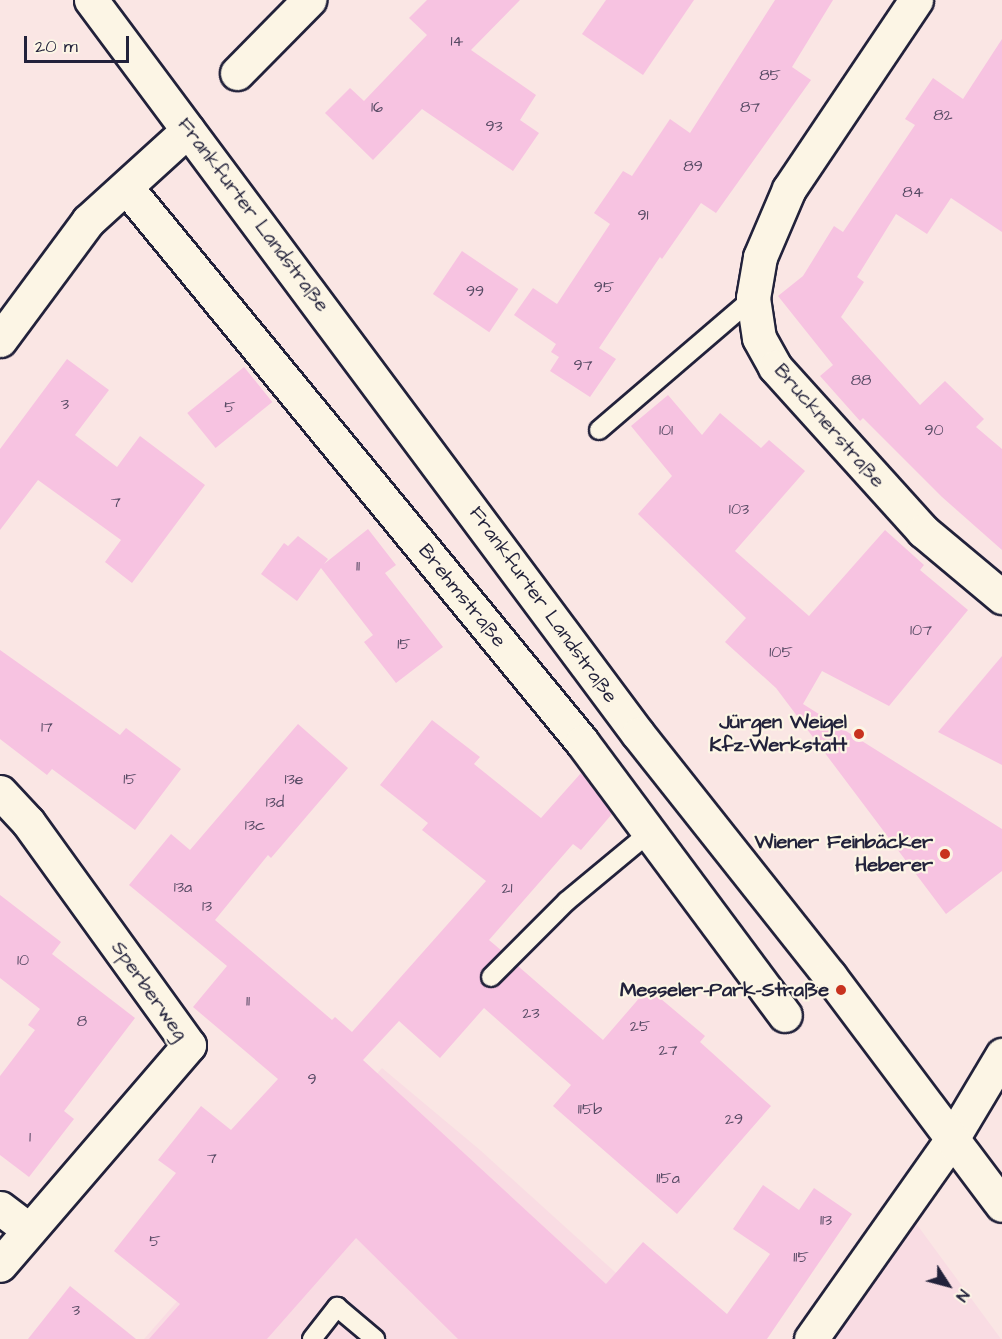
<!DOCTYPE html>
<html>
<head>
<meta charset="utf-8">
<style>
	body { margin:0 }
	#map { position:relative; width:1002px; height:1339px; overflow:hidden; background:#fae6e4; font-family:"Architects Daughter",sans-serif }
	div>[style] { position:absolute }
	.built>* { inset:0; background:#f9dce3 }
	.building>* { inset:0; background:#f7c3e1; transform-origin:0 0 }
	.roads { filter:drop-shadow(2px 0 #22223b) drop-shadow(-2px 0 #22223b) drop-shadow(0 2px #22223b) drop-shadow(0 -2px #22223b) }
	.service>* { height:18px; margin:-9px; padding:0 9px; transform-origin:9px; border-radius:9px; background:#fcf5e5 }
	.minor>* { height:33px; margin:-16.5px; padding:0 16.5px; transform-origin:16.5px; border-radius:16.5px; background:#fcf5e5 }
	.tertiary>* { height:33px; margin:-16.5px; padding:0 16.5px; transform-origin:16.5px; border-radius:16.5px; background:#fcf5e5 }
	.primary>* { height:33px; margin:-16.5px; padding:0 16.5px; transform-origin:16.5px; border-radius:16.5px; background:#fcf5e5 }
	.dots>* { width:16px; height:16px; translate:-50% -50%; box-sizing:border-box; border:3px solid #fcf5e5; border-radius:50% }
	span { translate:-50% -50%; white-space:nowrap; text-align:center; line-height:1.15; -webkit-text-stroke:4.5px #fcf5e5; paint-order:stroke }
	.number-label { font-size:16px; color:#574a64 }
	.number-label span { -webkit-text-stroke-width:0 }
	.street-label { font-size:20px; color:#22223b }
	.poi-label { font-size:20px; color:#22223b; font-weight:700 }
	.right { translate:-100% -50%; text-align:right }
	.north { position:absolute; left:918px; top:1255px; width:60px; height:60px; -webkit-text-stroke:4px #fcf5e5; paint-order:stroke; rotate:126deg; font-size:16px; font-weight:700; line-height:24px; text-align:center; color:#22223b }
	.north::after { content:''; display:block; margin:auto; width:21px; height:27px; background:#22223b; clip-path:polygon(50% 0,100% 100%,50% 72%,0 100%) }
	.scale { position:absolute; left:24px; top:36px; width:105px; height:27px; box-sizing:border-box; border:3px solid #22223b; border-top:0; padding-left:8px; font-size:18px; line-height:21px; white-space:nowrap; color:#22223b; -webkit-text-stroke:4px #fcf5e5; paint-order:stroke }
</style>
</head>
<body>
<div id="map">
	<div class="built">
		<i style="clip-path:polygon(382px 1068px,480px 1150px,689px 1339px,144px 1339px)"></i>
		<i style="clip-path:polygon(904px 1207px,1001px 1339px,811px 1339px)"></i>
	</div>
	<div class="building">
		<i style="clip-path:polygon(427px 0,520px 0,471px 50px,536px 95px,520px 120px,539px 133px,513px 171px,422px 109px,373px 160px,325px 113px,350px 88px,364px 101px,427px 35px,409px 18px)"></i>
		<i style="clip-path:polygon(606px 0,694px 0,643px 75px,582px 34px)"></i>
		<i style="clip-path:polygon(775px 0,833px 0,792px 67px,811px 80px,716px 213px,701px 203px,662px 259px,660px 257px,599px 348px,616px 359px,590px 397px,550px 371px,559px 357px,551px 352px,556px 344px,514px 315px,533px 288px,557px 304px,610px 224px,594px 213px,623px 171px,632px 176px,670px 119px,690px 133px)"></i>
		<i style="clip-path:polygon(1002px 39px,1002px 232px,951px 198px,927px 234px,896px 214px,857px 277px,864px 282px,841px 317px,920px 405px,945px 381px,984px 419px,976px 427px,1002px 449px,1002px 550px,942px 497px,863px 418px,860px 421px,820px 376px,833px 365px,778px 296px,803px 276px,834px 226px,843px 232px,915px 125px,905px 119px,933px 78px,963px 99px)"></i>
		<i style="left:462px;top:251px;width:68px;height:52px;rotate:34deg"></i>
		<i style="clip-path:polygon(67px 359px,109px 390px,75px 435px,117px 467px,140px 436px,205px 485px,132px 583px,105px 562px,121px 540px,38px 480px,0 530px,0 449px)"></i>
		<i style="left:244px;top:367px;width:45px;height:73px;rotate:51deg"></i>
		<i style="clip-path:polygon(668px 395px,702px 435px,720px 413px,761px 448px,769px 440px,805px 471px,735px 551px,809px 616px,885px 530px,924px 565px,920px 570px,968px 610px,889px 706px,822px 671px,803px 704px,1002px 829px,1002px 871px,946px 914px,776px 688px,725px 642px,746px 618px,638px 514px,672px 476px,631px 426px)"></i>
		<i style="clip-path:polygon(368px 529px,396px 565px,385px 573px,443px 647px,396px 683px,364px 642px,373px 635px,321px 568px,297px 601px,261px 574px,284px 543px,288px 546px,298px 536px,328px 559px,324px 564px)"></i>
		<i style="clip-path:polygon(0 650px,120px 735px,126px 728px,181px 769px,135px 830px,52px 769px,47px 775px,0 739px)"></i>
		<i style="clip-path:polygon(1002px 656px,1002px 765px,938px 732px)"></i>
		<i style="clip-path:polygon(432px 720px,480px 757px,474px 764px,541px 818px,581px 773px,612px 814px,581px 850px,573px 844px,489px 940px,502px 951px,480px 974px,483px 984px,494px 988px,518px 966px,603px 1040px,648px 988px,705px 1036px,700px 1042px,771px 1106px,677px 1214px,553px 1106px,571px 1085px,484px 1008px,440px 1058px,399px 1021px,363px 1060px,606px 1284px,643px 1242px,727px 1314px,770px 1254px,733px 1229px,763px 1185px,799px 1210px,814px 1188px,852px 1214px,767px 1339px,458px 1339px,356px 1238px,267px 1339px,149px 1339px,180px 1304px,114px 1251px,176px 1173px,158px 1160px,201px 1106px,231px 1130px,278px 1079px,193px 1007px,227px 966px,129px 885px,171px 834px,190px 850px,298px 724px,348px 768px,271px 858px,268px 855px,215px 920px,332px 1020px,335px 1017px,352px 1032px,486px 881px,422px 830px,428px 823px,380px 785px)"></i>
		<i style="clip-path:polygon(0 895px,61px 942px,52px 954px,135px 1018px,64px 1111px,74px 1119px,29px 1177px,0 1155px,0 1076px,35px 1030px,28px 1025px,40px 1009px,0 978px)"></i>
		<i style="clip-path:polygon(70px 1286px,136px 1339px,28px 1339px)"></i>
	</div>
	<div class="roads">
		<div class="service">
			<i style="left:599px;top:430px;width:203px;rotate:-40.6deg"></i>
			<i style="left:491px;top:977px;width:107px;rotate:-45deg"></i>
			<i style="left:567px;top:901px;width:107px;rotate:-39.7deg"></i>
			<i style="left:312px;top:1339px;width:41px;rotate:-52deg"></i>
			<i style="left:337px;top:1307px;width:50px;rotate:40.1deg"></i>
		</div>
		<div class="minor">
			<i style="left:916px;top:0;width:228px;rotate:123.9deg"></i>
			<i style="left:789px;top:189px;width:74px;rotate:113.1deg"></i>
			<i style="left:760px;top:257px;width:42px;rotate:99.7deg"></i>
			<i style="left:753px;top:298px;width:40px;rotate:81.5deg"></i>
			<i style="left:759px;top:338px;width:33px;rotate:61deg"></i>
			<i style="left:775px;top:367px;width:221px;rotate:47.9deg"></i>
			<i style="left:923px;top:531px;width:103px;rotate:39.9deg"></i>
			<i style="left:237px;top:73px;width:103px;rotate:-45.4deg"></i>
			<i style="left:126px;top:187px;width:718px;rotate:50.59deg"></i>
			<i style="left:582px;top:742px;width:340px;rotate:53.4deg"></i>
			<i style="left:0;top:340px;width:148px;rotate:-53.5deg"></i>
			<i style="left:88px;top:221px;width:135px;rotate:-42.3deg"></i>
			<i style="left:0;top:792px;width:41px;rotate:47deg"></i>
			<i style="left:28px;top:822px;width:275px;rotate:54.2deg"></i>
			<i style="left:189px;top:1045px;width:290px;rotate:130.7deg"></i>
			<i style="left:0;top:1208px;width:36px;rotate:37deg"></i>
			<i style="left:811px;top:1339px;width:245px;rotate:-54.8deg"></i>
		</div>
		<div class="tertiary">
			<i style="left:952px;top:1139px;width:98px;rotate:-59.2deg"></i>
		</div>
		<div class="primary">
			<i style="left:91px;top:0;width:915px;rotate:53.31deg"></i>
			<i style="left:638px;top:734px;width:309px;rotate:51.6deg"></i>
			<i style="left:830px;top:976px;width:286px;rotate:53.1deg"></i>
		</div>
	</div>
	<div class="dots">
		<i style="left:859px;top:734px;background:#c8321e"></i>
		<i style="left:945px;top:854px;background:#c8321e"></i>
		<i style="left:841px;top:990px;background:#c8321e"></i>
	</div>
	<div class="number-label">
		<span style="left:457px;top:41px">14</span>
		<span style="left:770px;top:75px">85</span>
		<span style="left:377px;top:107px">16</span>
		<span style="left:750px;top:107px">87</span>
		<span style="left:943px;top:115px">82</span>
		<span style="left:494px;top:126px">93</span>
		<span style="left:693px;top:166px">89</span>
		<span style="left:913px;top:192px">84</span>
		<span style="left:643px;top:215px">91</span>
		<span style="left:604px;top:287px">95</span>
		<span style="left:475px;top:291px">99</span>
		<span style="left:583px;top:365px">97</span>
		<span style="left:861px;top:380px">88</span>
		<span style="left:65px;top:404px">3</span>
		<span style="left:230px;top:407px">5</span>
		<span style="left:666px;top:430px">101</span>
		<span style="left:934px;top:430px">90</span>
		<span style="left:116px;top:502px">7</span>
		<span style="left:739px;top:509px">103</span>
		<span style="left:358px;top:566px">11</span>
		<span style="left:921px;top:630px">107</span>
		<span style="left:404px;top:644px">15</span>
		<span style="left:781px;top:652px">105</span>
		<span style="left:47px;top:727px">17</span>
		<span style="left:130px;top:779px">15</span>
		<span style="left:294px;top:779px">13e</span>
		<span style="left:275px;top:802px">13d</span>
		<span style="left:255px;top:825px">13c</span>
		<span style="left:183px;top:887px">13a</span>
		<span style="left:507px;top:888px">21</span>
		<span style="left:207px;top:906px">13</span>
		<span style="left:23px;top:960px">10</span>
		<span style="left:248px;top:1001px">11</span>
		<span style="left:531px;top:1013px">23</span>
		<span style="left:82px;top:1021px">8</span>
		<span style="left:640px;top:1026px">25</span>
		<span style="left:668px;top:1050px">27</span>
		<span style="left:312px;top:1079px">9</span>
		<span style="left:590px;top:1109px">115b</span>
		<span style="left:734px;top:1119px">29</span>
		<span style="left:30px;top:1137px">1</span>
		<span style="left:212px;top:1158px">7</span>
		<span style="left:668px;top:1178px">115a</span>
		<span style="left:826px;top:1220px">113</span>
		<span style="left:155px;top:1241px">5</span>
		<span style="left:801px;top:1257px">115</span>
		<span style="left:76px;top:1310px">3</span>
	</div>
	<div class="street-label">
		<span style="left:253px;top:215px;rotate:53deg">Frankfurter Landstraße</span>
		<span style="left:829px;top:426px;rotate:49deg">Brucknerstraße</span>
		<span style="left:462px;top:596px;rotate:51deg">Brehmstraße</span>
		<span style="left:543px;top:605px;rotate:54deg">Frankfurter Landstraße</span>
		<span style="left:149px;top:991px;rotate:55deg">Sperberweg</span>
	</div>
	<div class="poi-label">
		<span class="right" style="left:847px;top:734px">Jürgen Weigel<br>Kfz-Werkstatt</span>
		<span class="right" style="left:933px;top:854px">Wiener Feinbäcker<br>Heberer</span>
		<span class="right" style="left:829px;top:990px">Messeler-Park-Straße</span>
	</div>
	<div class="north">N</div>
	<div class="scale">20 m</div>
</div>
</body>
</html>
